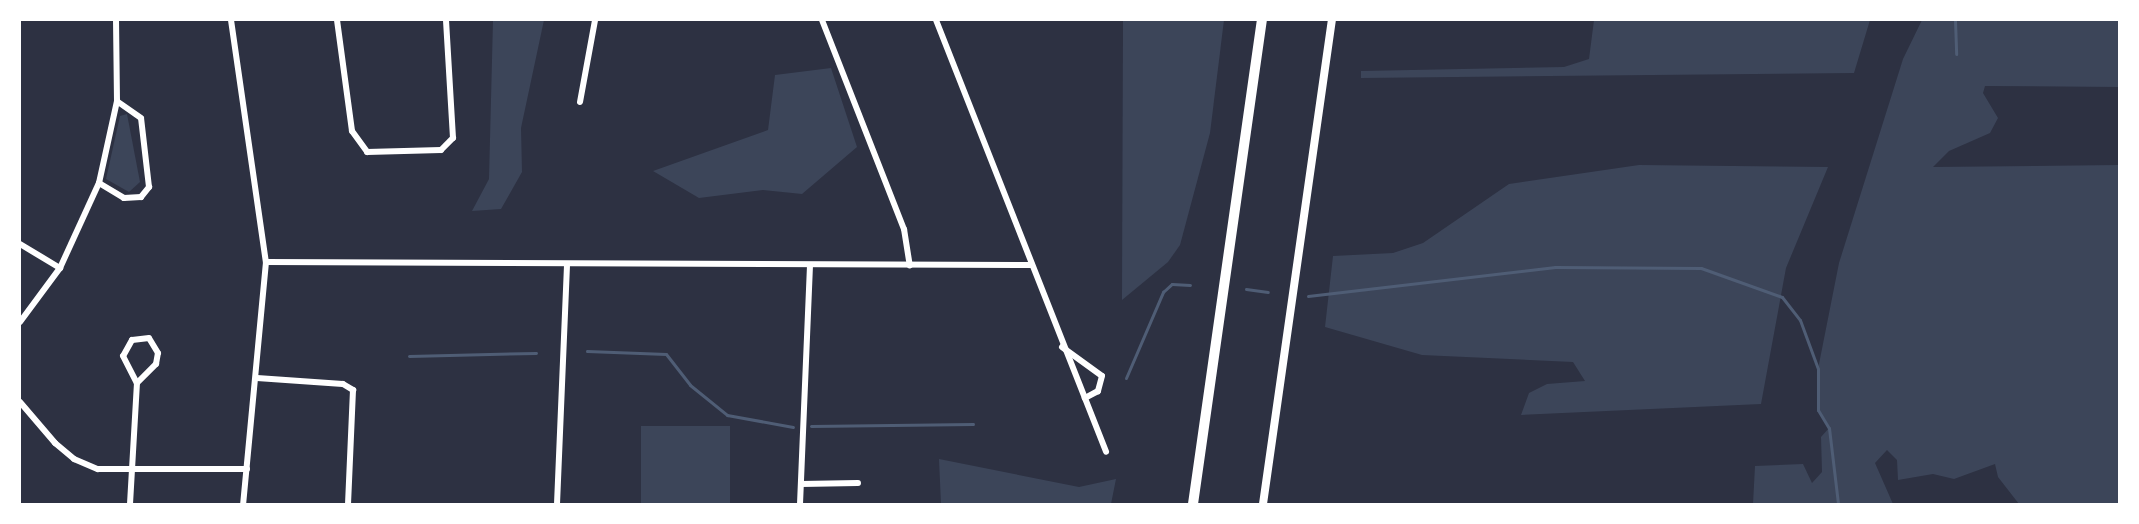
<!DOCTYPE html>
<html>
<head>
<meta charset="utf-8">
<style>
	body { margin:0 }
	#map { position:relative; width:2139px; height:524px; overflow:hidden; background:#2d3142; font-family:"Nunito Sans",sans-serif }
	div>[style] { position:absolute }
	.green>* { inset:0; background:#3c4559; transform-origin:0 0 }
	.stream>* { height:3px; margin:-1.5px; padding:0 1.5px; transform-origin:1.5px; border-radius:1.5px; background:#4f5d75 }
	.minor>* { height:6px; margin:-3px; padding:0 3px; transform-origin:3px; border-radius:3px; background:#fff }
	.tertiary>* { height:8px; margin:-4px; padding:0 4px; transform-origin:4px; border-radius:4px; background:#fff }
	.motorway>* { height:10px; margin:-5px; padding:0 5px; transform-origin:5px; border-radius:5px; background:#fff }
	span { translate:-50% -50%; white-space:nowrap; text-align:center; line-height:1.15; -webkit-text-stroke:5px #fff; paint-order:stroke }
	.frame { position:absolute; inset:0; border:21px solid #fff; pointer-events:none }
</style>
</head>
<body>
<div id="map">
	<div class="green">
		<i style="clip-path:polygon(493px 20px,544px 20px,521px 128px,522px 172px,501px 209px,472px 211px,489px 179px)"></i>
		<i style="clip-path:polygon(1123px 20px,1224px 20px,1210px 133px,1180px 245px,1168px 262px,1122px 300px)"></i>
		<i style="clip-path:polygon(1594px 20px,1870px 20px,1854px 73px,1361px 78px,1361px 71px,1564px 67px,1589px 59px)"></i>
		<i style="clip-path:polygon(1922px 20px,2119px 20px,2119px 87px,1985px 86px,1983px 93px,1998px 118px,1990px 133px,1949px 151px,1933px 167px,2119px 165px,2119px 504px,2019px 504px,1998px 477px,1995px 464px,1954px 479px,1933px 474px,1898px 480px,1897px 460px,1887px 450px,1875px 463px,1893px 504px,1753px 504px,1755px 466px,1803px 464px,1812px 483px,1822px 472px,1821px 437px,1829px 428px,1818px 410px,1818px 369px,1839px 263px,1903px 59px)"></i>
		<i style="clip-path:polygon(831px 68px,857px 147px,802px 194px,763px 190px,699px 198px,653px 171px,768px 130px,775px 75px)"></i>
		<i style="clip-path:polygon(127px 114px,140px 182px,129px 192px,106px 179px,120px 116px)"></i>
		<i style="clip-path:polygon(1639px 165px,1828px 167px,1786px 268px,1761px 404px,1521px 415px,1529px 393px,1547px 384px,1585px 381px,1573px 362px,1422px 355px,1325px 327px,1333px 256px,1393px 253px,1423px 243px,1509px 184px)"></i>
		<i style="left:641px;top:426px;width:89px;height:78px"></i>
		<i style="clip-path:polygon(939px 459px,1079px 487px,1116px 479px,1111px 504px,941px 504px)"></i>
	</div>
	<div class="stream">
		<i style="left:1955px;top:20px;width:34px;rotate:88deg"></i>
		<i style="left:1246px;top:289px;width:22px;rotate:8deg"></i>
		<i style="left:1308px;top:296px;width:249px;rotate:-6.7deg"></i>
		<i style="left:1555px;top:267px;width:146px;rotate:0.4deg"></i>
		<i style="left:1701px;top:268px;width:86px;rotate:19.7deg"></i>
		<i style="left:1782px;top:297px;width:29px;rotate:52deg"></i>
		<i style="left:1800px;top:320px;width:52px;rotate:69.8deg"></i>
		<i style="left:1818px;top:369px;width:41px;rotate:90deg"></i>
		<i style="left:1818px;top:410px;width:21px;rotate:59deg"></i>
		<i style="left:1829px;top:428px;width:77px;rotate:83.2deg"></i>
		<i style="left:587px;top:351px;width:79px;rotate:2.2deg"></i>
		<i style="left:666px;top:354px;width:39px;rotate:52deg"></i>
		<i style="left:690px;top:385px;width:48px;rotate:39deg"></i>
		<i style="left:727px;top:415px;width:67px;rotate:10.3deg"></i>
		<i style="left:409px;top:356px;width:127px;rotate:-1.4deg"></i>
		<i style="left:1126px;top:378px;width:94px;rotate:-66.7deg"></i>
		<i style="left:1163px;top:292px;width:12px;rotate:-42deg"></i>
		<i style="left:1172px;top:284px;width:18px;rotate:3deg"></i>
		<i style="left:811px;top:426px;width:162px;rotate:-0.7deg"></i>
	</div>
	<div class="minor">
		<i style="left:231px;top:20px;width:245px;rotate:81.8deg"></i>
		<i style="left:266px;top:262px;width:243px;rotate:95.4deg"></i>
		<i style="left:337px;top:20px;width:112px;rotate:82.3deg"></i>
		<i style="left:352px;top:131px;width:26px;rotate:54deg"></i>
		<i style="left:367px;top:152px;width:74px;rotate:-1.5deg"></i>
		<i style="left:441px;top:150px;width:17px;rotate:-45deg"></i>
		<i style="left:453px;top:138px;width:118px;rotate:-93.4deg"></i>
		<i style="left:822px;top:20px;width:225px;rotate:68.6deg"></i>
		<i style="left:904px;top:229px;width:37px;rotate:81deg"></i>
		<i style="left:936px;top:20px;width:464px;rotate:68.5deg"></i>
		<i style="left:580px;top:102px;width:83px;rotate:-79.6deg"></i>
		<i style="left:99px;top:183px;width:29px;rotate:31deg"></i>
		<i style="left:124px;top:198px;width:17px;rotate:-3deg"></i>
		<i style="left:141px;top:197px;width:13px;rotate:-51deg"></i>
		<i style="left:149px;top:187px;width:69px;rotate:-96.6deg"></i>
		<i style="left:141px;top:118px;width:29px;rotate:-145deg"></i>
		<i style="left:20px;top:244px;width:47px;rotate:31deg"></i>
		<i style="left:266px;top:262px;width:766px;rotate:0.22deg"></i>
		<i style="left:20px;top:322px;width:67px;rotate:-53.5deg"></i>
		<i style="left:60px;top:268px;width:94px;rotate:-65.4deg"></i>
		<i style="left:99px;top:183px;width:84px;rotate:-77.6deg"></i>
		<i style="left:117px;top:101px;width:81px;rotate:-90.7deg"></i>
		<i style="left:1062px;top:347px;width:49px;rotate:35.9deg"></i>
		<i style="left:1102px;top:376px;width:16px;rotate:105deg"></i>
		<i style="left:1098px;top:391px;width:15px;rotate:152deg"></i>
		<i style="left:257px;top:378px;width:86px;rotate:4deg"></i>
		<i style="left:343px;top:384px;width:12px;rotate:31deg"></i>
		<i style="left:353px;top:390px;width:114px;rotate:92.5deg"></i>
		<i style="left:20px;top:402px;width:54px;rotate:49.5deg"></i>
		<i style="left:55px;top:443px;width:25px;rotate:40deg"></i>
		<i style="left:74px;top:459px;width:26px;rotate:23deg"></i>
		<i style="left:98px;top:469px;width:149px"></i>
		<i style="left:801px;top:484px;width:57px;rotate:-1deg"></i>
		<i style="left:130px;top:504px;width:121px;rotate:-86.7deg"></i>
		<i style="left:137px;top:383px;width:27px;rotate:-45deg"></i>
		<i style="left:156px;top:364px;width:11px;rotate:-80deg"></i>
		<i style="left:158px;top:353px;width:17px;rotate:-121deg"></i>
		<i style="left:149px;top:338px;width:17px;rotate:173deg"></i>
		<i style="left:132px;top:340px;width:18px;rotate:119deg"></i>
		<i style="left:123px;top:356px;width:30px;rotate:63deg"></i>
		<i style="left:557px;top:504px;width:238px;rotate:-87.6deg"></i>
		<i style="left:800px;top:504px;width:238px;rotate:-87.6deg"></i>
	</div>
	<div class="tertiary">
		<i style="left:1263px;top:504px;width:489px;rotate:-81.9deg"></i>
	</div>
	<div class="motorway">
		<i style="left:1193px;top:504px;width:489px;rotate:-81.9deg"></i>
	</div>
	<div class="frame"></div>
</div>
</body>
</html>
